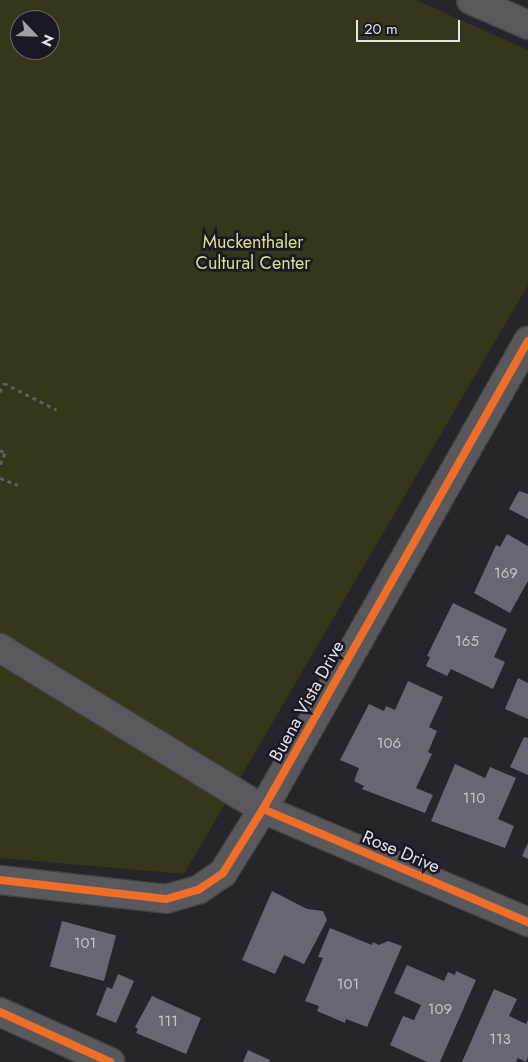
<!DOCTYPE html>
<html>
<head>
<meta charset="utf-8">
<style>
	body { margin:0 }
	#map { position:relative; width:528px; height:1062px; overflow:hidden; background:#25252b; font-family:Jost,sans-serif }
	div>[style] { position:absolute }
	.green>* { inset:0; background:#35361a }
	.building>* { inset:0; background:#676672; transform-origin:0 0 }
	.path>* { height:3px; margin-top:-1.5px; transform-origin:0; background:repeating-linear-gradient(90deg,#5f5e63 0 4px,transparent 0 8px) }
	.roads { filter:drop-shadow(1px 0 #414146) drop-shadow(-1px 0 #414146) drop-shadow(0 1px #414146) drop-shadow(0 -1px #414146) }
	.minor>* { height:28px; margin:-14px; padding:0 14px; transform-origin:14px; border-radius:14px; background:#59585d }
	.cycleway>* { height:8px; margin:-4px; padding:0 4px; transform-origin:4px; border-radius:4px; background:#ee6e29 }
	span { translate:-50% -50%; white-space:nowrap; text-align:center; line-height:1.15; -webkit-text-stroke:5px #1a1824; paint-order:stroke }
	.number-label { font-size:15px; color:#c3c3cc }
	.number-label span { -webkit-text-stroke-width:0 }
	.park-label { font-size:18px; color:#dbde8b }
	.street-label { font-size:18px; color:#e2e2ea }
	.north { position:absolute; left:10px; top:10px; width:50px; height:50px; box-sizing:border-box; background:#1a1824; border:1px solid #6a6973; border-radius:50%; rotate:114deg; font-size:14px; font-weight:700; line-height:20px; text-align:center; color:#e2e2ea }
	.north::after { content:''; display:block; margin:auto; width:18px; height:22px; background:#a0a0a7; clip-path:polygon(50% 0,100% 100%,50% 72%,0 100%) }
	.scale { position:absolute; left:356px; top:20px; width:104px; height:22px; box-sizing:border-box; border:2px solid #e2e2ea; border-top:0; padding-left:6px; font-size:15px; line-height:18px; white-space:nowrap; color:#e2e2ea; -webkit-text-stroke:4px #1a1824; paint-order:stroke }
</style>
</head>
<body>
<div id="map">
	<div class="green">
		<i style="clip-path:polygon(evenodd,0 0,416px 0,528px 50px,528px 285px,184px 874px,0 858px,0 0,20px 20px,50px 20px,50px 50px,20px 50px,20px 20px)"></i>
	</div>
	<div class="building">
		<i style="clip-path:polygon(519px 491px,528px 494px,528px 519px,509px 509px)"></i>
		<i style="clip-path:polygon(507px 534px,528px 546px,528px 581px,510px 613px,474px 593px,496px 545px,500px 547px)"></i>
		<i style="clip-path:polygon(453px 603px,507px 629px,494px 657px,505px 662px,493px 689px,451px 669px,447px 676px,426px 666px,430px 657px,427px 656px)"></i>
		<i style="clip-path:polygon(518px 678px,528px 683px,528px 719px,505px 709px)"></i>
		<i style="clip-path:polygon(408px 681px,443px 697px,429px 727px,437px 731px,428px 752px,432px 754px,416px 788px,433px 795px,425px 813px,362px 789px,364px 786px,354px 781px,359px 768px,340px 760px,369px 704px,384px 711px,386px 706px,395px 710px)"></i>
		<i style="clip-path:polygon(524px 737px,528px 738px,528px 775px,510px 767px)"></i>
		<i style="clip-path:polygon(455px 764px,485px 778px,490px 767px,516px 778px,498px 819px,514px 826px,505px 848px,431px 821px)"></i>
		<i style="clip-path:polygon(528px 843px,528px 859px,522px 856px)"></i>
		<i style="clip-path:polygon(272px 891px,307px 909px,323px 911px,327px 920px,304px 964px,284px 955px,275px 974px,242px 960px)"></i>
		<i style="left:62px;top:921px;width:56px;height:47px;rotate:15deg"></i>
		<i style="clip-path:polygon(330px 928px,372px 945px,373px 942px,379px 945px,388px 941px,402px 946px,367px 1027px,346px 1019px,345px 1023px,317px 1011px,319px 1006px,305px 1001px,323px 958px,318px 957px)"></i>
		<i style="clip-path:polygon(407px 965px,444px 981px,448px 972px,455px 975px,456px 971px,476px 980px,440px 1062px,427px 1062px,390px 1045px,403px 1016px,414px 1020px,421px 1005px,394px 993px)"></i>
		<i style="clip-path:polygon(118px 974px,134px 981px,116px 1023px,96px 1015px,107px 987px,112px 989px)"></i>
		<i style="clip-path:polygon(494px 989px,517px 999px,509px 1016px,526px 1024px,528px 1020px,528px 1057px,526px 1062px,518px 1058px,516px 1062px,462px 1062px)"></i>
		<i style="clip-path:polygon(152px 996px,201px 1018px,186px 1054px,136px 1033px,138px 1029px,135px 1027px)"></i>
		<i style="clip-path:polygon(248px 1050px,270px 1060px,269px 1062px,243px 1062px)"></i>
	</div>
	<div class="path">
		<i style="left:0;top:392px;width:10px;rotate:-66deg"></i>
		<i style="left:4px;top:383px;width:59px;rotate:27deg"></i>
		<i style="left:0;top:450px;width:6px;rotate:31deg"></i>
		<i style="left:5px;top:453px;width:13px;rotate:113deg"></i>
		<i style="left:0;top:478px;width:19px;rotate:21deg"></i>
	</div>
	<div class="roads">
		<div class="minor">
			<i style="left:471px;top:0;width:62px;rotate:23.7deg"></i>
			<i style="left:0;top:648px;width:308px;rotate:31.5deg"></i>
			<i style="left:263px;top:809px;width:288px;rotate:23.1deg"></i>
			<i style="left:0;top:880px;width:167px;rotate:6.5deg"></i>
			<i style="left:166px;top:899px;width:33px;rotate:-16deg"></i>
			<i style="left:198px;top:890px;width:30px;rotate:-34deg"></i>
			<i style="left:223px;top:873px;width:75px;rotate:-58deg"></i>
			<i style="left:263px;top:809px;width:538px;rotate:-60.48deg"></i>
			<i style="left:0;top:1012px;width:121px;rotate:24.4deg"></i>
		</div>
	</div>
	<div class="cycleway">
		<i style="left:263px;top:809px;width:288px;rotate:23.1deg"></i>
		<i style="left:0;top:880px;width:167px;rotate:6.5deg"></i>
		<i style="left:166px;top:899px;width:33px;rotate:-16deg"></i>
		<i style="left:198px;top:890px;width:30px;rotate:-34deg"></i>
		<i style="left:223px;top:873px;width:75px;rotate:-58deg"></i>
		<i style="left:263px;top:809px;width:538px;rotate:-60.48deg"></i>
		<i style="left:0;top:1012px;width:121px;rotate:24.4deg"></i>
	</div>
	<div class="number-label">
		<span style="left:506px;top:574px">169</span>
		<span style="left:467px;top:642px">165</span>
		<span style="left:389px;top:744px">106</span>
		<span style="left:474px;top:799px">110</span>
		<span style="left:85px;top:944px">101</span>
		<span style="left:348px;top:985px">101</span>
		<span style="left:440px;top:1010px">109</span>
		<span style="left:168px;top:1022px">111</span>
		<span style="left:500px;top:1040px">113</span>
	</div>
	<div class="park-label">
		<span style="left:253px;top:253px">Muckenthaler<br>Cultural Center</span>
	</div>
	<div class="street-label">
		<span style="left:307px;top:701px;rotate:-61deg">Buena Vista Drive</span>
		<span style="left:401px;top:852px;rotate:23deg">Rose Drive</span>
	</div>
	<div class="north">N</div>
	<div class="scale">20 m</div>
</div>
</body>
</html>
